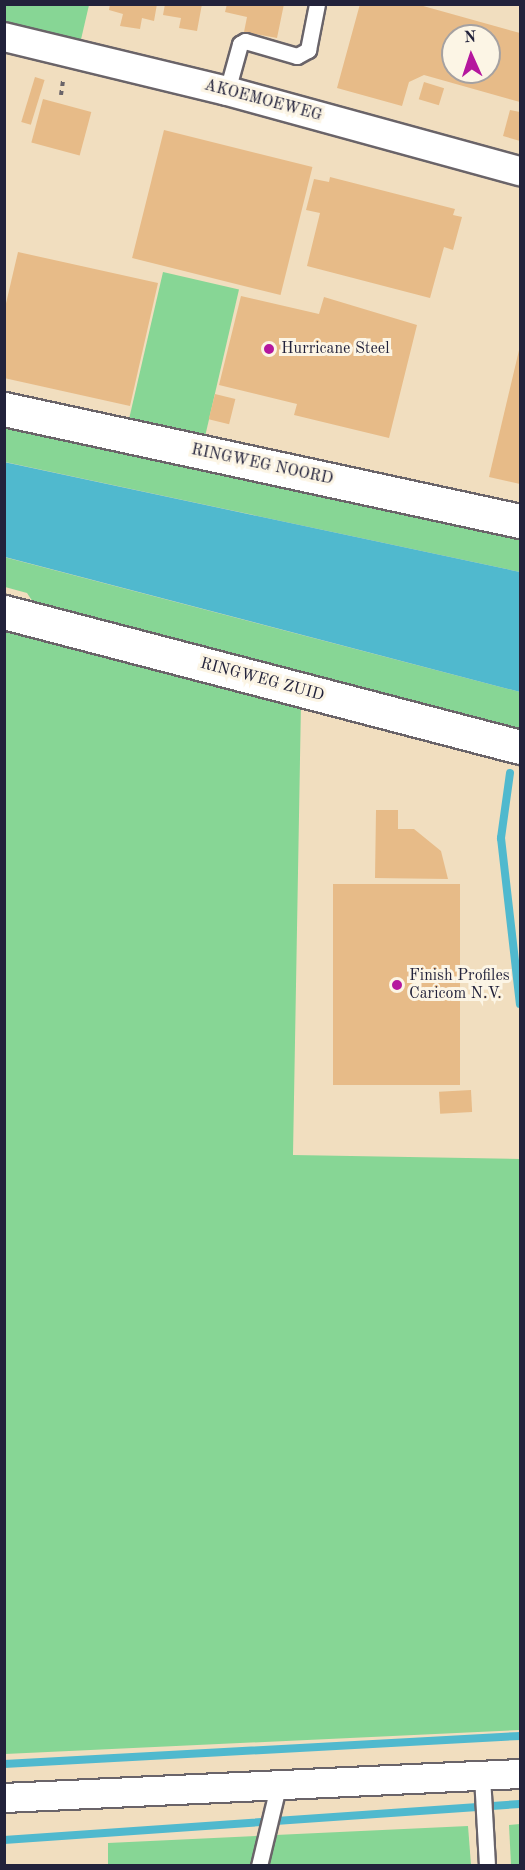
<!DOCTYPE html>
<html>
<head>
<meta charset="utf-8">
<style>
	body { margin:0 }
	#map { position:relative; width:525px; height:1870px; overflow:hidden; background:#f1debf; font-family:"Old Standard TT",serif }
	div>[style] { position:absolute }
	.green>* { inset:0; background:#87d695; transform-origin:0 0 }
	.water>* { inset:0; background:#50b9ce }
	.stream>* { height:8px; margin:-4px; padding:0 4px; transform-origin:4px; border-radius:4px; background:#50b9ce }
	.building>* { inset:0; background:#e7bb88; transform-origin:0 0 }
	.path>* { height:4px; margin-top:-2px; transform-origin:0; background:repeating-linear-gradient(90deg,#6a6469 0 4.5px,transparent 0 9px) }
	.roads { filter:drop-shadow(2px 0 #6a6469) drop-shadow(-2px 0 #6a6469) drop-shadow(0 2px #6a6469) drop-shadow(0 -2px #6a6469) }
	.service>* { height:15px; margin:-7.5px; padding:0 7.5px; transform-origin:7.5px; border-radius:7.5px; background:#fff }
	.minor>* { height:28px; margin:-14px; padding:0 14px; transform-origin:14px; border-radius:14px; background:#fff }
	.tertiary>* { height:33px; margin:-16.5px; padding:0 16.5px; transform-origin:16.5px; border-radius:16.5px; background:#fff }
	.dots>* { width:16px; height:16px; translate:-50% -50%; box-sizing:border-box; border:3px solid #fcf5e5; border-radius:50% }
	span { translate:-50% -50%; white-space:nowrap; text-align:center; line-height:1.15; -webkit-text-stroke:6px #fcf5e5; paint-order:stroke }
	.street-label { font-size:16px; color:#22223b }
	.poi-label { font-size:16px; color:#22223b }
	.left { translate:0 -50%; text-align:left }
	.frame { position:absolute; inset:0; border:6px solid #22223b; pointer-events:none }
	.north { position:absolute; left:441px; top:24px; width:60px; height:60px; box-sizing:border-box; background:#fcf5e5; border:2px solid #a5a1a1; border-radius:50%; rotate:357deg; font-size:16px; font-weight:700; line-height:24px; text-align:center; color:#22223b }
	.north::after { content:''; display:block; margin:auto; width:21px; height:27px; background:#b5179e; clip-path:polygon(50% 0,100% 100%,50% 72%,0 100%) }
</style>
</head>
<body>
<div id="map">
	<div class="green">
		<i style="clip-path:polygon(5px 5px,89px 5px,79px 48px,5px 30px)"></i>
		<i style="left:163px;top:272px;width:78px;height:154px;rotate:13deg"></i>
		<i style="clip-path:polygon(5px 423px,520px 539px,520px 572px,5px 462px)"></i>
		<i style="clip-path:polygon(4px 557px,520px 692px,520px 733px,35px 605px,27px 593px,5px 587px)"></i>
		<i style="clip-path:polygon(4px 627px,301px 703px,293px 1155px,520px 1159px,520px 1730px,5px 1754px)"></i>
		<i style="clip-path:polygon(520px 1824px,520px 1865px,511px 1865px,509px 1825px)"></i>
		<i style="clip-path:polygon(468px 1826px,471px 1865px,108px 1866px,108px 1843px)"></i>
	</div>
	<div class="water">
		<i style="clip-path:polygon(4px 462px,520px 572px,520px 692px,5px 557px)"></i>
	</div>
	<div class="stream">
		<i style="left:510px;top:773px;width:66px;rotate:97.9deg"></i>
		<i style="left:501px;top:838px;width:167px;rotate:83.5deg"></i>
		<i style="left:4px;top:1764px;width:517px;rotate:-3.11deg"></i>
		<i style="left:4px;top:1840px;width:517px;rotate:-3.99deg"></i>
	</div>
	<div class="building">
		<i style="clip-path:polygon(110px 4px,157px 4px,154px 21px,142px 18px,140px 29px,120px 26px,123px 14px,109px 10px)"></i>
		<i style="clip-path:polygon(165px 4px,202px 4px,197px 31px,179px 28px,181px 18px,163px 15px)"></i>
		<i style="clip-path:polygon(227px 4px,284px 4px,277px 38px,244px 32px,247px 17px,225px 12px)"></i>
		<i style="clip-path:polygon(evenodd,360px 4px,416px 4px,520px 33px,520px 102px,424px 75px,409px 82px,402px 106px,337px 88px,360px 4px,453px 36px,489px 36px,489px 72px,453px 72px,453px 36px)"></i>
		<i style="left:35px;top:77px;width:10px;height:47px;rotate:17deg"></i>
		<i style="left:424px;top:82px;width:21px;height:18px;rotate:17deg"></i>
		<i style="left:43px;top:99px;width:50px;height:45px;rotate:15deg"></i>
		<i style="clip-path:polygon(510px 110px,520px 112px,520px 141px,503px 136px)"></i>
		<i style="left:164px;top:130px;width:153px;height:132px;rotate:14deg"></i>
		<i style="clip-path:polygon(330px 177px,455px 209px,453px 215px,462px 217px,453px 250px,444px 247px,430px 298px,307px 266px,320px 213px,306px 210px,314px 179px,329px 182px)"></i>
		<i style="clip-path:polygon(18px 252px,158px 283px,130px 406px,4px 378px,4px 312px)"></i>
		<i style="clip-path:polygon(241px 296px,319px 314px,324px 297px,417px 325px,389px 438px,294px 415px,297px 404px,219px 385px)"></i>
		<i style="clip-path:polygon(520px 346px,520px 484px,489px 477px)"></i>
		<i style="left:215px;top:394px;width:21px;height:26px;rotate:14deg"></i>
		<i style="clip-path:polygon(376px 810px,398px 810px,398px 829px,414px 829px,441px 851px,448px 879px,375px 878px)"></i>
		<i style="left:460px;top:884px;width:201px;height:127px;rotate:90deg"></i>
		<i style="left:471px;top:1090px;width:22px;height:32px;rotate:87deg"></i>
	</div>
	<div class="path">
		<i style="left:61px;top:95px;width:15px;rotate:-82deg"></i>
	</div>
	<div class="roads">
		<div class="service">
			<i style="left:227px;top:91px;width:49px;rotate:-74.5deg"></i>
			<i style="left:240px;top:44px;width:6px;rotate:-31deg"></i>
			<i style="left:245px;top:41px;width:54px;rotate:16.1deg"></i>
			<i style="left:297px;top:56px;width:13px;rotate:-29deg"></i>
			<i style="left:308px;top:50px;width:47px;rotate:-78.9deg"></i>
			<i style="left:482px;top:1776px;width:90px;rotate:86.8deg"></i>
			<i style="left:259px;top:1866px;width:81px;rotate:-76.5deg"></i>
		</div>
		<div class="minor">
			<i style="left:4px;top:37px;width:229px;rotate:13.6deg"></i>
			<i style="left:227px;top:91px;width:304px;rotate:15.3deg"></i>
			<i style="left:4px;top:1798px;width:517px;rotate:-2.66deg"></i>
		</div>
		<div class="tertiary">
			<i style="left:4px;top:409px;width:528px;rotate:12.25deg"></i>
			<i style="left:4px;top:612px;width:533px;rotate:14.66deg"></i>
		</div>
	</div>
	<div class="dots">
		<i style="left:269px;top:349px;background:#b5179e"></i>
		<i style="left:397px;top:985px;background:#b5179e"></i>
	</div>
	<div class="street-label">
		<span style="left:263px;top:101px;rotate:15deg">AKOEMOEWEG</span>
		<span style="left:262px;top:465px;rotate:12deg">RINGWEG NOORD</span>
		<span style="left:262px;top:680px;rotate:15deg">RINGWEG ZUID</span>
	</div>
	<div class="poi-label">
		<span class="left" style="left:281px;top:349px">Hurricane Steel</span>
		<span class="left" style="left:409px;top:985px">Finish Profiles<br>Caricom N.V.</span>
	</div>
	<div class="frame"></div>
	<div class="north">N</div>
</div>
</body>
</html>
